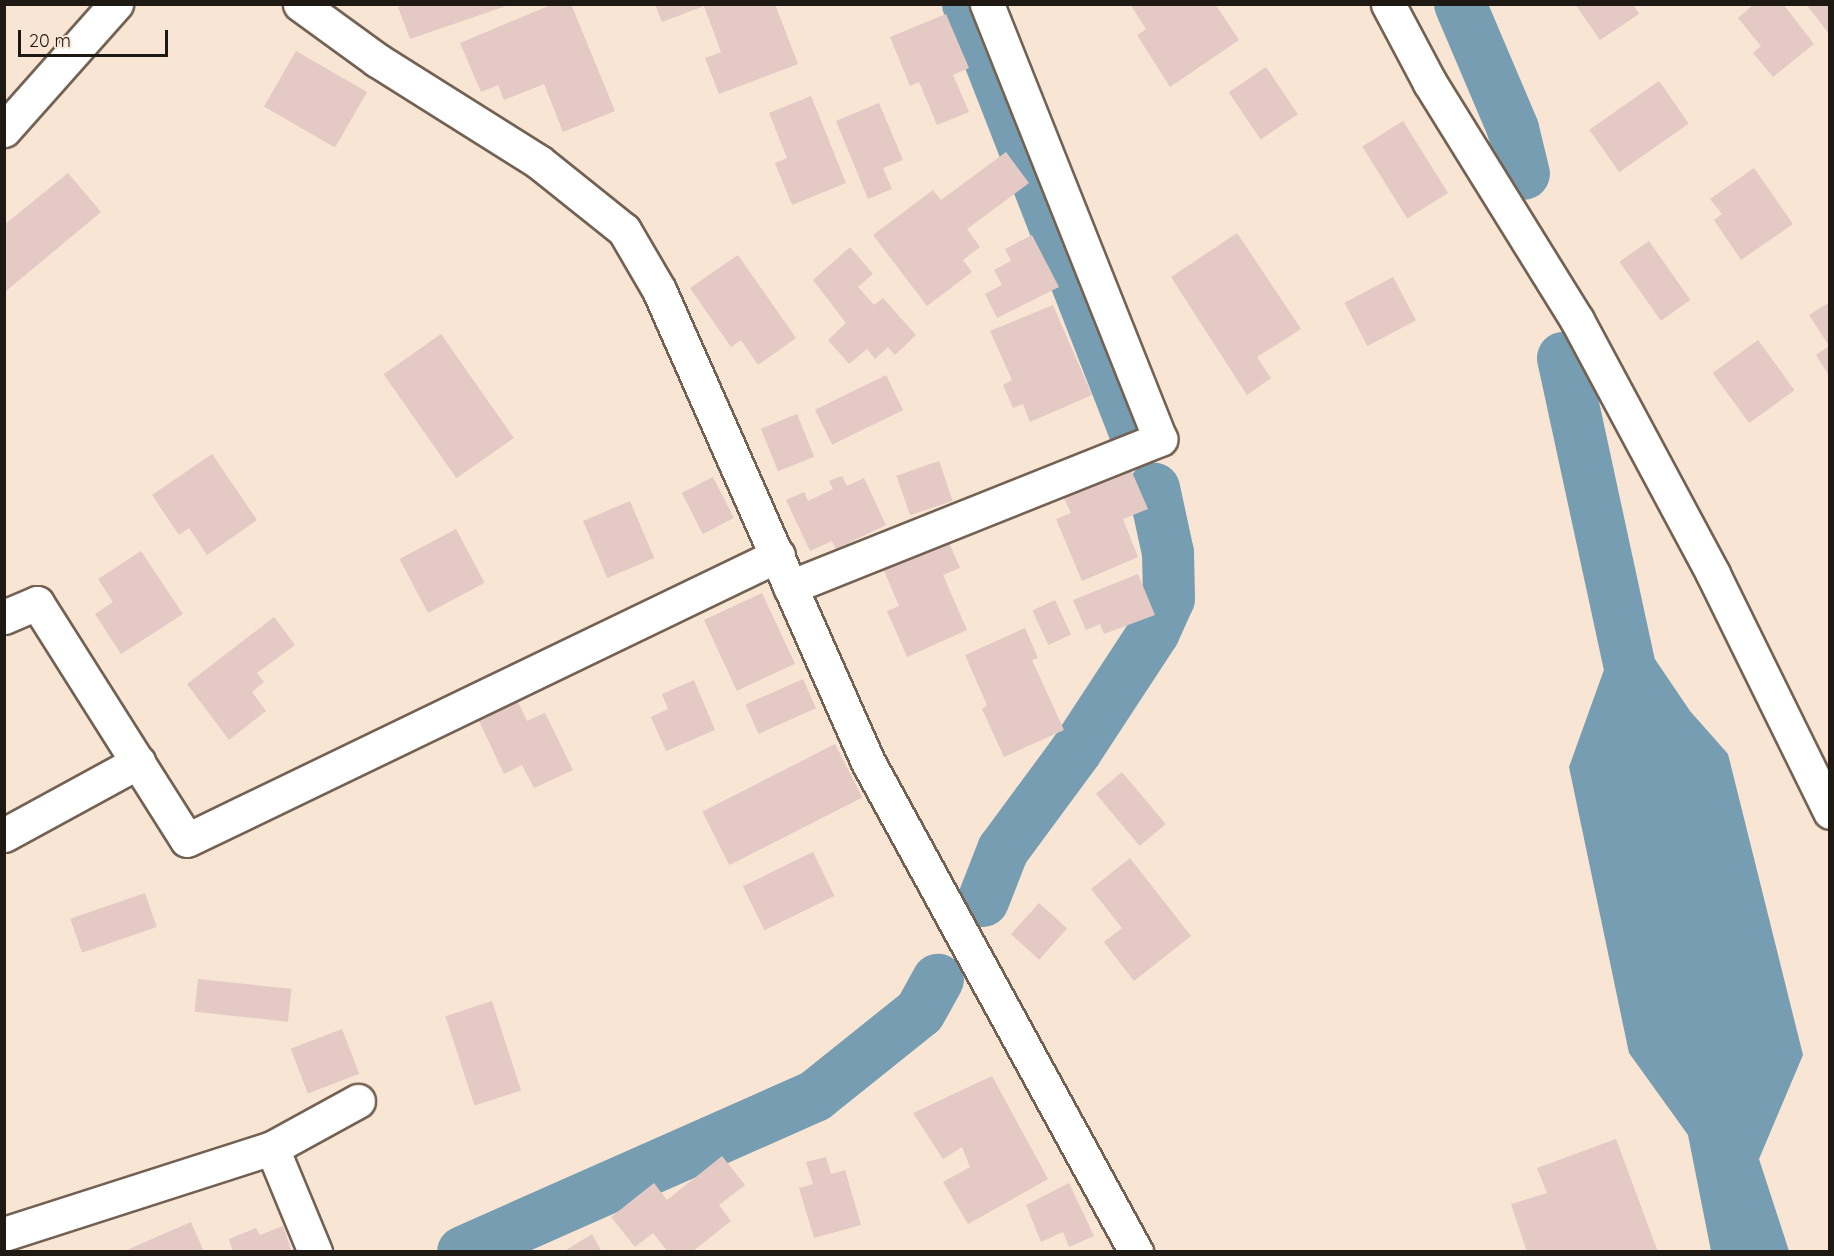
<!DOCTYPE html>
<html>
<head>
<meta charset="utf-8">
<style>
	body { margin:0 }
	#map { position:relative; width:1834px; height:1256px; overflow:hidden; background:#f8e5d4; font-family:Quicksand,sans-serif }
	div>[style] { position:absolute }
	.water>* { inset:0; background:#769db1 }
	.canal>* { height:52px; margin:-26px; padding:0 26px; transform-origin:26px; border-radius:26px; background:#769db1 }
	.building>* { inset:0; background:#e4c9c5; transform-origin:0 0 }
	.roads { filter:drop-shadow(2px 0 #736253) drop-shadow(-2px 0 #736253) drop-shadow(0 2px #736253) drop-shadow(0 -2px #736253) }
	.street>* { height:33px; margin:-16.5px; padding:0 16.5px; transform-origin:16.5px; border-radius:16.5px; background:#fff }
	.secondary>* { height:33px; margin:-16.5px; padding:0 16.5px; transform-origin:16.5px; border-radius:16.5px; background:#fff }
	span { translate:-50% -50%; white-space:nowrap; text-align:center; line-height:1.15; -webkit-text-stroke:6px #f8e5d4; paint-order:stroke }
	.frame { position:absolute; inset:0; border:6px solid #1f1913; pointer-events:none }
	.scale { position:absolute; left:18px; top:30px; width:150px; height:27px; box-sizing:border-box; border:3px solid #1f1913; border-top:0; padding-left:8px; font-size:18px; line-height:21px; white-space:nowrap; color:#1f1913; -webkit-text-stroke:4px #f8e5d4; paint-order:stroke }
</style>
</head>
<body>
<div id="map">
	<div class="water">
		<i style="clip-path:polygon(1644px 643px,1690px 711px,1728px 754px,1803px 1055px,1759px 1159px,1789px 1251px,1711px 1251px,1688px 1135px,1629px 1053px,1569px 767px,1605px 667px)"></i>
	</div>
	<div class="canal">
		<i style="left:968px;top:4px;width:459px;rotate:68.7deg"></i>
		<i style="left:1460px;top:4px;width:136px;rotate:67deg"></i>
		<i style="left:1513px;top:129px;width:46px;rotate:76.3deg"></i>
		<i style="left:1563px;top:358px;width:373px;rotate:77.8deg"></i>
		<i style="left:983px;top:901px;width:55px;rotate:-68.6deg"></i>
		<i style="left:1003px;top:850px;width:123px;rotate:-53.6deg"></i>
		<i style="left:1076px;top:751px;width:142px;rotate:-56.8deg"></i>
		<i style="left:1154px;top:632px;width:36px;rotate:-66deg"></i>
		<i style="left:1169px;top:599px;width:46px;rotate:-91.2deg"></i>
		<i style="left:1168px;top:553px;width:66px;rotate:-102.2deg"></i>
		<i style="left:463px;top:1252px;width:385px;rotate:-23.9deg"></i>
		<i style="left:815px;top:1096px;width:134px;rotate:-38.7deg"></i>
		<i style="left:920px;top:1012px;width:37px;rotate:-61deg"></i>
	</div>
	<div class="building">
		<i style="clip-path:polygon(406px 4px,505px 4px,506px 6px,410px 39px,398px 7px)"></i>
		<i style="clip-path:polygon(553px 4px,571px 4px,615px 111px,563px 132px,544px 84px,504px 100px,498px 85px,481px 92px,460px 43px)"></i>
		<i style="clip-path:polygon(655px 4px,775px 4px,798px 64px,719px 94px,705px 58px,721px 52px,704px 6px,662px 22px)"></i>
		<i style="clip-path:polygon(1130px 4px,1215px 4px,1239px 40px,1170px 87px,1137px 35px,1146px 29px)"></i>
		<i style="clip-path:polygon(1575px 4px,1633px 4px,1639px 14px,1600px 40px)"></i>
		<i style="clip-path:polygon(1754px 4px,1783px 4px,1814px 44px,1773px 77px,1753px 53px,1761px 46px,1738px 18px)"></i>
		<i style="clip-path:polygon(1806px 4px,1830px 4px,1830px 35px)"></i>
		<i style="clip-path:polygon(946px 14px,969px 68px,953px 75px,969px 112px,937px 125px,919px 82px,910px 86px,890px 37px)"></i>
		<i style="left:296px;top:51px;width:82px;height:64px;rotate:30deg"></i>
		<i style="left:1266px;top:67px;width:57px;height:45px;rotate:56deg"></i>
		<i style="left:1659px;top:81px;width:52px;height:85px;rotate:55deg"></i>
		<i style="clip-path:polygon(811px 96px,846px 183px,792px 205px,775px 163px,787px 158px,769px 113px)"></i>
		<i style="clip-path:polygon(879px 103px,903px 160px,883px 168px,892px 189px,868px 199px,836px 121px)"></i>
		<i style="left:1403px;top:121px;width:85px;height:48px;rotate:58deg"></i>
		<i style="clip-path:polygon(1006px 152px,1029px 183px,967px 229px,980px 247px,963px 260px,972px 272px,927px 306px,873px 235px,933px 190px,941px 200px)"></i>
		<i style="clip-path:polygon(1754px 168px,1793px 224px,1741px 260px,1714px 220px,1722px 214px,1710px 199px)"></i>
		<i style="clip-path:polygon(68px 173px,101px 212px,6px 291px,4px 225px)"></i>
		<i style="clip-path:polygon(1237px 233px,1301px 329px,1257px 357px,1271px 378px,1247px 395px,1171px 277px)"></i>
		<i style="clip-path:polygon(1032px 235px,1059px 287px,997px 318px,985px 294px,1002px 285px,994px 270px,1011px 261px,1005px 249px)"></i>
		<i style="left:1649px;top:241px;width:72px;height:36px;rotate:55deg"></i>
		<i style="clip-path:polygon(850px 247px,873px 274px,858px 287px,874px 305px,883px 298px,916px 335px,895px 355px,888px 347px,875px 359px,867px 349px,849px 364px,828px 340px,846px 323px,813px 280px)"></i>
		<i style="clip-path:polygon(738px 255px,796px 338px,758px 365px,741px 340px,731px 347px,690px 288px)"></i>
		<i style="left:1393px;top:277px;width:49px;height:55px;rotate:62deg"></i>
		<i style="clip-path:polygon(1830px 302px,1830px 377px,1816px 355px,1829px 346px,1809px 315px)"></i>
		<i style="clip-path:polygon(1053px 305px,1092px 395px,1030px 422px,1023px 404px,1013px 408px,1003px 385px,1012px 380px,990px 331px)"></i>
		<i style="left:441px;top:334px;width:127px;height:70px;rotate:55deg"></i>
		<i style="left:1758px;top:340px;width:62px;height:56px;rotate:54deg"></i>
		<i style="left:886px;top:375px;width:39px;height:79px;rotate:64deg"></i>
		<i style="left:797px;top:414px;width:46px;height:39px;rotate:68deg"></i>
		<i style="clip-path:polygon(212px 454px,257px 520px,207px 555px,189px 528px,179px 535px,152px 495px)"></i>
		<i style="left:939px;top:461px;width:42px;height:45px;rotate:71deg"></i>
		<i style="clip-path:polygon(1129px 465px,1148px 509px,1123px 519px,1138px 557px,1082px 581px,1056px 519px,1071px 513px,1062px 494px)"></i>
		<i style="clip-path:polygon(842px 476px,847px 486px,864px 478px,886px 525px,836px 549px,832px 541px,810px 551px,786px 500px,804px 492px,808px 501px,833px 489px,829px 481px)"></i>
		<i style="left:713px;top:477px;width:46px;height:35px;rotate:63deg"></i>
		<i style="left:630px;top:501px;width:62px;height:51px;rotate:67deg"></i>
		<i style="left:456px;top:529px;width:61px;height:64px;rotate:62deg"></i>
		<i style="clip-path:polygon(947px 538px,960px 568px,943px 575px,967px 630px,907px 657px,887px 611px,899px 606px,882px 566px)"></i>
		<i style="clip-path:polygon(141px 551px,183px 614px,121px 654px,95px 614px,113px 602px,98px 579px)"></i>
		<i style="clip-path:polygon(1138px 574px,1155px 615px,1104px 634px,1100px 624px,1086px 630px,1073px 600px)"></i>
		<i style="left:762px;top:593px;width:78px;height:64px;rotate:65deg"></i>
		<i style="left:1055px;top:600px;width:38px;height:25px;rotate:65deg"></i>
		<i style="clip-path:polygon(274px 617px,295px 645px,257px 673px,264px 682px,252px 692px,266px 711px,229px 740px,187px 684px)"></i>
		<i style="clip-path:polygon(1025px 628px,1038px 658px,1032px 660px,1064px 730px,1004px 757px,982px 709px,987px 705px,965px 655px)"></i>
		<i style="left:803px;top:679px;width:32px;height:63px;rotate:66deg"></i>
		<i style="clip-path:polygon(694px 680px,715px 730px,666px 751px,651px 717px,668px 709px,662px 694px)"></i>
		<i style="clip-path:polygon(518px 702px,527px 721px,545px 713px,573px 770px,534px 788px,522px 765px,504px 774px,479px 721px)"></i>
		<i style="left:835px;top:744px;width:60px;height:149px;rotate:63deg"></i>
		<i style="left:1122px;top:772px;width:68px;height:34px;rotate:50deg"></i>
		<i style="left:813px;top:852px;width:49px;height:78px;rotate:64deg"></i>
		<i style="clip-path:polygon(1130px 858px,1191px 936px,1134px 981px,1104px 942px,1122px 928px,1091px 889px)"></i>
		<i style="left:145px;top:893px;width:36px;height:79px;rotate:71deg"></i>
		<i style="left:1039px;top:903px;width:38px;height:42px;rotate:42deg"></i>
		<i style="left:198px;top:979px;width:94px;height:33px;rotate:6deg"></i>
		<i style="left:492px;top:1001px;width:94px;height:49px;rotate:72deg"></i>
		<i style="left:342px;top:1029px;width:48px;height:55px;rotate:69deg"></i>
		<i style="clip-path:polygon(992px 1076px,1048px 1179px,968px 1224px,943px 1182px,970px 1167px,962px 1147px,943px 1159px,913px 1113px)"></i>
		<i style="clip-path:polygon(1616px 1139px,1658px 1252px,1527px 1252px,1511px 1204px,1547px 1193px,1537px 1168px)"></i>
		<i style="clip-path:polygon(722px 1156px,745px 1185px,719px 1205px,731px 1221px,692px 1252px,668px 1252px,653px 1233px,635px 1247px,611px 1217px,654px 1183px,667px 1200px)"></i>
		<i style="clip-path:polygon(826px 1157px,831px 1174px,845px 1170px,861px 1225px,814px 1238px,799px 1188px,813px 1184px,806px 1162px)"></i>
		<i style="clip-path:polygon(1069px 1183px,1094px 1236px,1069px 1247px,1063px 1232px,1041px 1242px,1026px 1205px)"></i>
		<i style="clip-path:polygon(191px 1222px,204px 1252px,130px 1252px,129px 1249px)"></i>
		<i style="clip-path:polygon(283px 1226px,292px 1252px,233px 1252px,229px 1239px,256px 1228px,260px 1235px)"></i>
		<i style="clip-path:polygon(592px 1234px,602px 1252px,563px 1252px)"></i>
	</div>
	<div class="roads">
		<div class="street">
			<i style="left:300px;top:4px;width:95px;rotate:36deg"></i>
			<i style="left:377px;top:60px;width:191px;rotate:32.2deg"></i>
			<i style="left:539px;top:162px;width:109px;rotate:38.7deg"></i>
			<i style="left:624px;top:230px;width:69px;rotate:59.7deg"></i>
			<i style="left:659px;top:290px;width:516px;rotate:66.12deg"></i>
			<i style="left:868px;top:762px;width:559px;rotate:61.32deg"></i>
			<i style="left:1388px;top:4px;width:89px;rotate:62deg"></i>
			<i style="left:1430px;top:83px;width:279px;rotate:58.2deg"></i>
			<i style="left:1577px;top:320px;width:288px;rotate:61.8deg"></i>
			<i style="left:1713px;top:574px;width:265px;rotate:63.8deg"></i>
			<i style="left:790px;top:587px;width:399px;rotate:-21.8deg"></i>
			<i style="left:1160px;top:439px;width:468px;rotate:-111.7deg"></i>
			<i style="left:4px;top:617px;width:36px;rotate:-23deg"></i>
			<i style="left:37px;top:603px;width:280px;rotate:57.7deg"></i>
			<i style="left:187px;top:840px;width:656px;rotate:-25.74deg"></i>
			<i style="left:4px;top:835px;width:153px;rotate:-28.6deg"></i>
			<i style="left:272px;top:1148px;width:98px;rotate:-28.7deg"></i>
			<i style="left:4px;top:1234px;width:281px;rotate:-17.8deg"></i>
			<i style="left:272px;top:1148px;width:113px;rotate:67.5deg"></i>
		</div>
		<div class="secondary">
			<i style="left:4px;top:130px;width:169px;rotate:-48.4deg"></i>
		</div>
	</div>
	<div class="frame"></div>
	<div class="scale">20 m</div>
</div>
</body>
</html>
